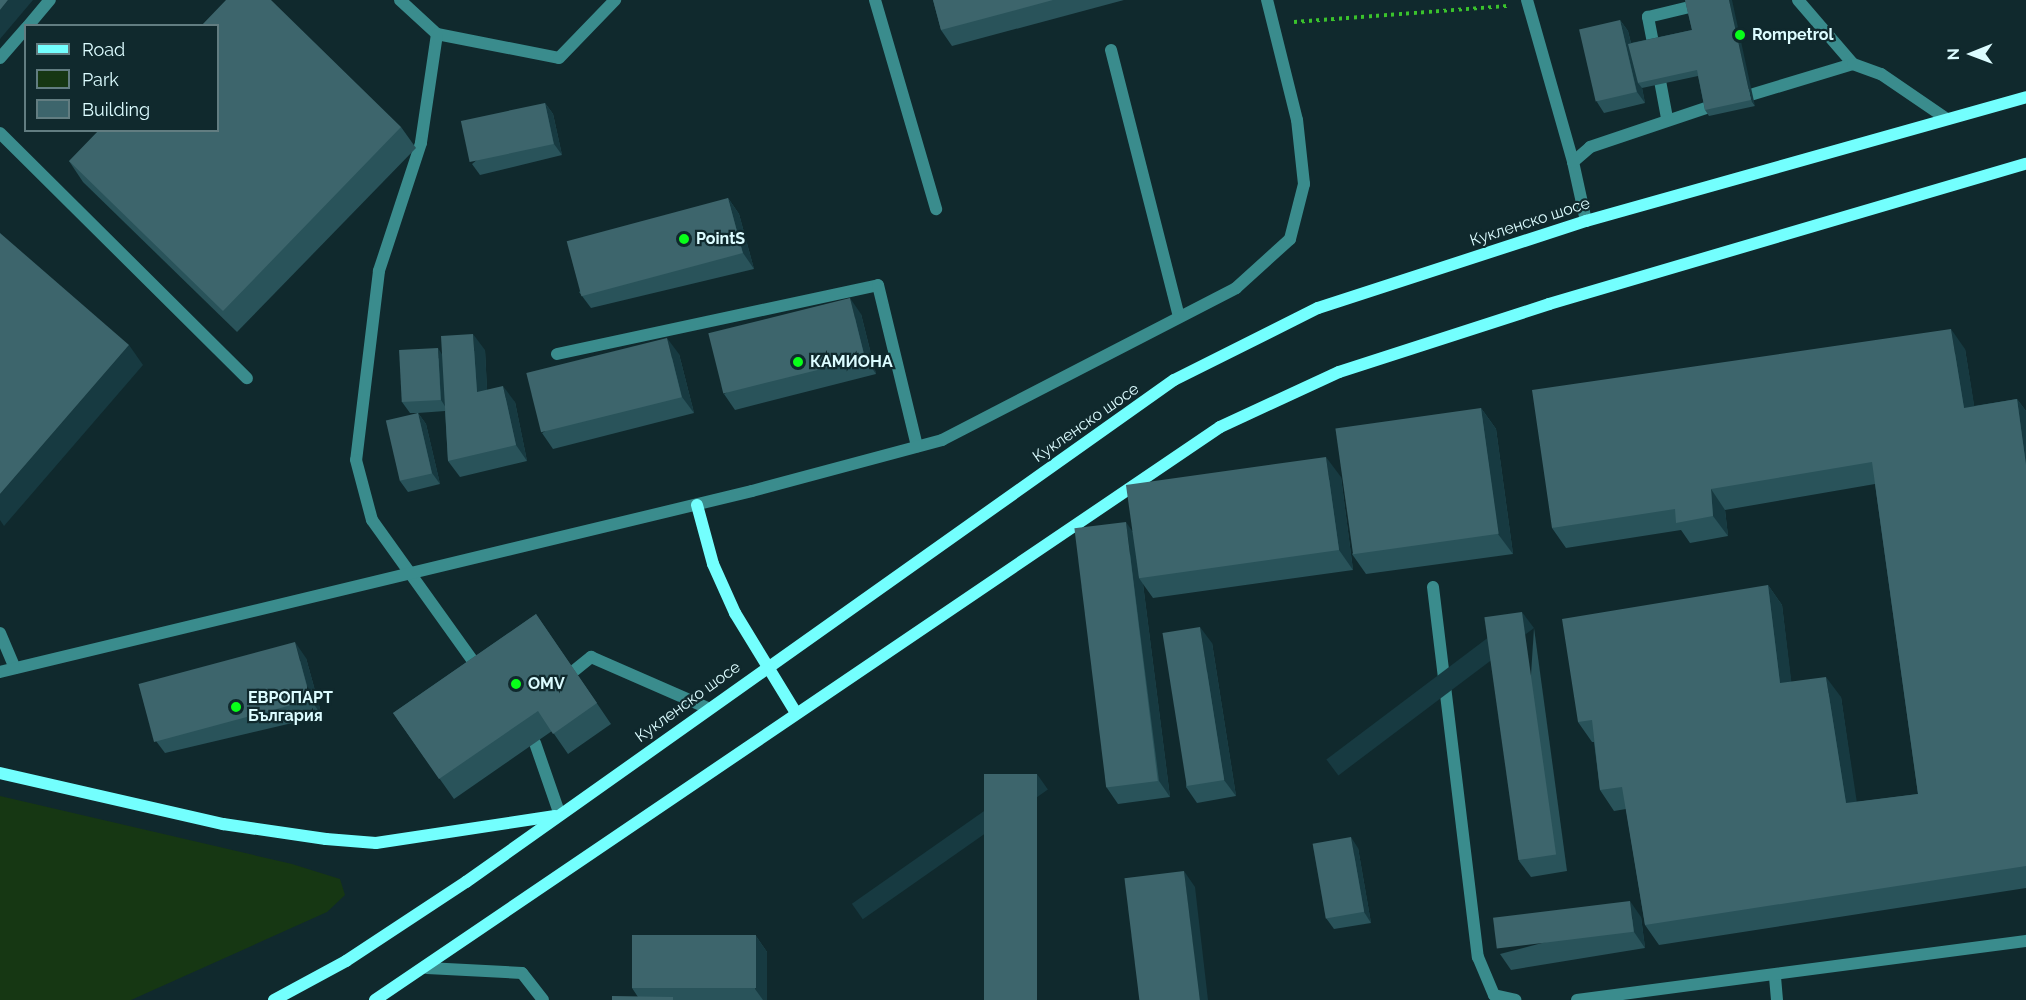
<!DOCTYPE html>
<html>
<head>
<meta charset="utf-8">
<style>
	body { margin:0 }
	#map { position:relative; width:2026px; height:1000px; overflow:hidden; background:#10292d; font-family:Raleway,sans-serif }
	div>[style] { position:absolute }
	.green>* { inset:0; background:#163713 }
	.path>* { height:4px; margin-top:-2px; transform-origin:0; background:repeating-linear-gradient(90deg,#3ac32c 0 3px,transparent 0 7.5px) }
	.service>* { height:12px; margin:-6px; padding:0 6px; transform-origin:6px; border-radius:6px; background:#3a8c8d }
	.minor>* { height:12px; margin:-6px; padding:0 6px; transform-origin:6px; border-radius:6px; background:#3a8c8d }
	.secondary>* { height:12px; margin:-6px; padding:0 6px; transform-origin:6px; border-radius:6px; background:#73fffe }
	.wall>* { inset:0; background:#29535a }
	.shaded-wall>* { inset:0; background:#173a41; transform-origin:0 0 }
	.building>* { inset:0; background:#3d656c; transform-origin:0 0 }
	.dots>* { width:16px; height:16px; translate:-50% -50%; box-sizing:border-box; border:3px solid #10292d; border-radius:50% }
	span { translate:-50% -50%; white-space:nowrap; text-align:center; line-height:1.15; -webkit-text-stroke:4.5px #10292d; paint-order:stroke }
	.poi-label { font-size:16px; color:#dcfcff; font-weight:700 }
	.left { translate:0 -50%; text-align:left }
	.street-label { font-size:16px; color:#dcfcff }
	.legend { position:absolute; left:24px; top:24px; width:195px; height:108px; box-sizing:border-box; background:#10292d; border:2px solid #627d81; margin:0; padding:8px 10px; list-style:none; font-size:18px; color:#dcfcff }
	.legend li { display:flex; align-items:center; gap:12px; height:30px }
	.legend b { width:30px; border:2px solid #627d81 }
	.north { position:absolute; left:1942px; top:24px; width:60px; height:60px; -webkit-text-stroke:4px #10292d; paint-order:stroke; rotate:269deg; font-size:16px; font-weight:700; line-height:24px; text-align:center; color:#dcfcff }
	.north::after { content:''; display:block; margin:auto; width:21px; height:27px; background:#dcfcff; clip-path:polygon(50% 0,100% 100%,50% 72%,0 100%) }
</style>
</head>
<body>
<div id="map">
	<div class="green">
		<i style="clip-path:polygon(0 796px,292px 864px,340px 879px,345px 895px,327px 912px,131px 1000px,0 1000px)"></i>
	</div>
	<div class="path">
		<i style="left:1294px;top:22px;width:215px;rotate:-4.3deg"></i>
	</div>
	<div class="service">
		<i style="left:400px;top:0;width:50px;rotate:42.6deg"></i>
		<i style="left:437px;top:34px;width:124px;rotate:11.1deg"></i>
		<i style="left:559px;top:58px;width:81px;rotate:-46deg"></i>
		<i style="left:875px;top:0;width:218px;rotate:73.7deg"></i>
		<i style="left:1527px;top:0;width:168px;rotate:74.1deg"></i>
		<i style="left:1798px;top:0;width:84px;rotate:49.3deg"></i>
		<i style="left:28px;top:26px;width:34px;rotate:-50deg"></i>
		<i style="left:437px;top:34px;width:110px;rotate:98.4deg"></i>
		<i style="left:421px;top:143px;width:135px;rotate:108.2deg"></i>
		<i style="left:379px;top:271px;width:190px;rotate:96.9deg"></i>
		<i style="left:356px;top:460px;width:62px;rotate:75.1deg"></i>
		<i style="left:372px;top:520px;width:186px;rotate:54.4deg"></i>
		<i style="left:1111px;top:50px;width:275px;rotate:75.7deg"></i>
		<i style="left:1655px;top:53px;width:37px;rotate:-101deg"></i>
		<i style="left:1648px;top:17px;width:73px;rotate:-13.5deg"></i>
		<i style="left:0;top:58px;width:40px;rotate:-49deg"></i>
		<i style="left:1658px;top:70px;width:49px;rotate:79.4deg"></i>
		<i style="left:1737px;top:99px;width:121px;rotate:-16.8deg"></i>
		<i style="left:1853px;top:64px;width:30px;rotate:20deg"></i>
		<i style="left:1881px;top:74px;width:80px;rotate:34.3deg"></i>
		<i style="left:0;top:133px;width:348px;rotate:44.8deg"></i>
		<i style="left:1586px;top:221px;width:60px;rotate:-102.4deg"></i>
		<i style="left:1573px;top:162px;width:23px;rotate:-41deg"></i>
		<i style="left:1590px;top:147px;width:138px;rotate:-18.6deg"></i>
		<i style="left:557px;top:354px;width:328px;rotate:-12.1deg"></i>
		<i style="left:878px;top:285px;width:166px;rotate:76.4deg"></i>
		<i style="left:1433px;top:587px;width:373px;rotate:83.1deg"></i>
		<i style="left:1478px;top:957px;width:41px;rotate:67.2deg"></i>
		<i style="left:1494px;top:995px;width:22px;rotate:13deg"></i>
		<i style="left:0;top:633px;width:38px;rotate:67deg"></i>
		<i style="left:575px;top:670px;width:21px;rotate:-39deg"></i>
		<i style="left:591px;top:657px;width:128px;rotate:23.6deg"></i>
		<i style="left:535px;top:743px;width:76px;rotate:70.9deg"></i>
		<i style="left:427px;top:968px;width:95px;rotate:3deg"></i>
		<i style="left:522px;top:973px;width:34px;rotate:52deg"></i>
		<i style="left:1775px;top:977px;width:23px;rotate:85deg"></i>
		<i style="left:1577px;top:1000px;width:453px;rotate:-7.5deg"></i>
	</div>
	<div class="minor">
		<i style="left:0;top:672px;width:773px;rotate:-13.53deg"></i>
		<i style="left:752px;top:491px;width:197px;rotate:-15deg"></i>
		<i style="left:942px;top:440px;width:331px;rotate:-27.3deg"></i>
		<i style="left:1236px;top:288px;width:73px;rotate:-42.2deg"></i>
		<i style="left:1290px;top:239px;width:57px;rotate:-75.7deg"></i>
		<i style="left:1304px;top:184px;width:64px;rotate:-96.2deg"></i>
		<i style="left:1297px;top:120px;width:124px;rotate:-104deg"></i>
	</div>
	<div class="secondary">
		<i style="left:697px;top:505px;width:61px;rotate:74.8deg"></i>
		<i style="left:713px;top:564px;width:54px;rotate:65.8deg"></i>
		<i style="left:735px;top:613px;width:117px;rotate:58.6deg"></i>
		<i style="left:0;top:773px;width:229px;rotate:12.9deg"></i>
		<i style="left:223px;top:824px;width:104px;rotate:8.3deg"></i>
		<i style="left:326px;top:839px;width:50px;rotate:4.6deg"></i>
		<i style="left:376px;top:843px;width:181px;rotate:-8.6deg"></i>
		<i style="left:274px;top:1000px;width:82px;rotate:-28.4deg"></i>
		<i style="left:346px;top:961px;width:144px;rotate:-33.4deg"></i>
		<i style="left:466px;top:882px;width:868px;rotate:-35.34deg"></i>
		<i style="left:1174px;top:380px;width:161px;rotate:-26.6deg"></i>
		<i style="left:1318px;top:308px;width:282px;rotate:-18deg"></i>
		<i style="left:1586px;top:221px;width:457px;rotate:-15.7deg"></i>
		<i style="left:375px;top:1000px;width:1021px;rotate:-34.14deg"></i>
		<i style="left:1220px;top:427px;width:131px;rotate:-24.8deg"></i>
		<i style="left:1339px;top:372px;width:221px;rotate:-17.9deg"></i>
		<i style="left:1549px;top:304px;width:497px;rotate:-16.4deg"></i>
	</div>
	<div class="wall">
		<i style="clip-path:polygon(933px 0,1124px 0,952px 46px,941px 30px)"></i>
		<i style="clip-path:polygon(1685px 0,1755px 106px,1709px 116px,1705px 110px,1698px 76px,1642px 88px,1645px 103px,1604px 113px,1597px 102px,1620px 20px,1628px 31px,1631px 43px,1692px 30px)"></i>
		<i style="clip-path:polygon(545px 103px,553px 114px,562px 155px,480px 175px,472px 164px)"></i>
		<i style="clip-path:polygon(401px 127px,416px 148px,237px 332px,83px 182px,69px 161px)"></i>
		<i style="clip-path:polygon(728px 198px,739px 214px,754px 269px,591px 308px,579px 292px)"></i>
		<i style="clip-path:polygon(861px 314px,876px 374px,735px 410px,724px 394px)"></i>
		<i style="clip-path:polygon(1965px 349px,1974px 406px,2017px 399px,2026px 411px,2026px 888px,1659px 945px,1645px 925px,1626px 809px,1614px 811px,1600px 790px,1594px 742px,1592px 742px,1578px 722px,1768px 585px,1782px 605px,1791px 682px,1841px 697px,1856px 802px,1918px 794px,1875px 484px,1725px 510px,1728px 536px,1690px 543px,1681px 530px,1566px 548px,1552px 528px)"></i>
		<i style="clip-path:polygon(485px 350px,487px 390px,515px 402px,527px 461px,460px 477px,448px 461px,445px 411px,418px 413px,426px 424px,440px 484px,408px 492px,400px 481px,417px 413px,410px 413px,402px 402px,442px 354px)"></i>
		<i style="clip-path:polygon(679px 354px,694px 413px,553px 449px,542px 433px)"></i>
		<i style="clip-path:polygon(1481px 408px,1496px 429px,1513px 554px,1366px 574px,1352px 554px)"></i>
		<i style="clip-path:polygon(1341px 477px,1353px 570px,1153px 598px,1143px 584px,1170px 797px,1118px 804px,1107px 788px,1132px 531px)"></i>
		<i style="clip-path:polygon(536px 614px,611px 724px,568px 754px,552px 731px,454px 799px,393px 713px)"></i>
		<i style="clip-path:polygon(1534px 628px,1567px 871px,1531px 877px,1519px 861px)"></i>
		<i style="clip-path:polygon(1212px 643px,1236px 796px,1197px 803px,1186px 787px)"></i>
		<i style="clip-path:polygon(306px 658px,322px 716px,165px 753px,153px 737px)"></i>
		<i style="clip-path:polygon(1358px 848px,1371px 923px,1334px 929px,1326px 918px)"></i>
		<i style="clip-path:polygon(1641px 917px,1645px 948px,1511px 970px,1500px 954px)"></i>
		<i style="clip-path:polygon(756px 936px,767px 952px,767px 1000px,612px 1000px,638px 997px,632px 988px)"></i>
	</div>
	<div class="shaded-wall">
		<i style="clip-path:polygon(8px 0,33px 0,0 39px,0 10px)"></i>
		<i style="clip-path:polygon(1729px 0,1732px 0,1755px 106px,1751px 100px)"></i>
		<i style="clip-path:polygon(1620px 20px,1628px 31px,1640px 82px,1638px 83px,1642px 88px,1645px 103px,1637px 92px)"></i>
		<i style="clip-path:polygon(545px 103px,553px 114px,562px 155px,554px 144px)"></i>
		<i style="clip-path:polygon(728px 198px,739px 214px,754px 269px,743px 253px)"></i>
		<i style="clip-path:polygon(850px 298px,861px 314px,876px 374px,865px 358px)"></i>
		<i style="clip-path:polygon(1951px 329px,1965px 349px,1978px 429px,1964px 408px)"></i>
		<i style="clip-path:polygon(473px 334px,485px 350px,488px 408px,477px 392px)"></i>
		<i style="clip-path:polygon(667px 338px,679px 354px,694px 413px,682px 397px)"></i>
		<i style="clip-path:polygon(129px 345px,143px 365px,4px 526px,0 520px,0 494px)"></i>
		<i style="clip-path:polygon(438px 348px,445px 359px,448px 411px,441px 400px)"></i>
		<i style="clip-path:polygon(503px 386px,515px 402px,527px 461px,516px 445px)"></i>
		<i style="clip-path:polygon(2017px 399px,2026px 411px,2026px 465px)"></i>
		<i style="clip-path:polygon(1481px 408px,1496px 429px,1513px 554px,1498px 534px)"></i>
		<i style="clip-path:polygon(418px 413px,426px 424px,440px 484px,432px 473px)"></i>
		<i style="clip-path:polygon(1326px 457px,1341px 477px,1353px 570px,1339px 550px)"></i>
		<i style="clip-path:polygon(1711px 489px,1725px 510px,1728px 536px,1713px 516px)"></i>
		<i style="clip-path:polygon(1126px 522px,1137px 538px,1139px 578px,1143px 584px,1170px 797px,1159px 781px)"></i>
		<i style="clip-path:polygon(1768px 585px,1782px 605px,1794px 703px,1780px 683px)"></i>
		<i style="left:1522px;top:612px;width:20px;height:245px;rotate:53deg"></i>
		<i style="clip-path:polygon(1200px 627px,1212px 643px,1236px 796px,1224px 780px)"></i>
		<i style="clip-path:polygon(295px 642px,306px 658px,322px 716px,311px 700px)"></i>
		<i style="clip-path:polygon(1826px 677px,1841px 697px,1860px 823px,1846px 803px)"></i>
		<i style="left:1037px;top:774px;width:19px;height:226px;rotate:55deg"></i>
		<i style="clip-path:polygon(1351px 837px,1358px 848px,1371px 923px,1364px 912px)"></i>
		<i style="clip-path:polygon(1184px 871px,1195px 887px,1208px 1000px,1199px 1000px)"></i>
		<i style="clip-path:polygon(1630px 901px,1641px 917px,1645px 948px,1634px 932px)"></i>
		<i style="clip-path:polygon(756px 936px,767px 952px,767px 1000px,763px 1000px,755px 989px)"></i>
	</div>
	<div class="building">
		<i style="clip-path:polygon(0 0,8px 0,0 10px)"></i>
		<i style="clip-path:polygon(226px 0,271px 0,401px 127px,223px 311px,69px 161px,99px 130px,218px 130px,218px 26px,201px 26px)"></i>
		<i style="clip-path:polygon(933px 0,1053px 0,941px 30px)"></i>
		<i style="clip-path:polygon(1685px 0,1729px 0,1751px 100px,1705px 110px,1697px 70px,1638px 83px,1628px 44px,1692px 30px)"></i>
		<i style="left:1620px;top:20px;width:74px;height:42px;rotate:77deg"></i>
		<i style="left:545px;top:103px;width:42px;height:86px;rotate:78deg"></i>
		<i style="left:728px;top:198px;width:57px;height:167px;rotate:75deg"></i>
		<i style="clip-path:polygon(0 233px,129px 345px,0 494px)"></i>
		<i style="left:850px;top:298px;width:62px;height:146px;rotate:76deg"></i>
		<i style="clip-path:polygon(1951px 329px,1964px 408px,2017px 399px,2026px 465px,2026px 866px,1645px 925px,1622px 787px,1600px 790px,1592px 720px,1578px 722px,1562px 619px,1768px 585px,1780px 683px,1826px 677px,1846px 803px,1918px 794px,1872px 462px,1711px 489px,1713px 516px,1676px 523px,1675px 509px,1552px 528px,1532px 390px)"></i>
		<i style="clip-path:polygon(473px 334px,477px 392px,503px 386px,516px 445px,448px 461px,441px 336px)"></i>
		<i style="left:667px;top:338px;width:61px;height:145px;rotate:76deg"></i>
		<i style="left:438px;top:348px;width:52px;height:39px;rotate:87deg"></i>
		<i style="left:1481px;top:408px;width:127px;height:147px;rotate:82deg"></i>
		<i style="left:418px;top:413px;width:62px;height:33px;rotate:77deg"></i>
		<i style="left:1326px;top:457px;width:94px;height:202px;rotate:82deg"></i>
		<i style="left:1126px;top:522px;width:261px;height:52px;rotate:83deg"></i>
		<i style="left:1522px;top:612px;width:245px;height:38px;rotate:82deg"></i>
		<i style="clip-path:polygon(536px 614px,597px 703px,553px 734px,538px 711px,439px 779px,393px 713px)"></i>
		<i style="left:1200px;top:627px;width:155px;height:38px;rotate:81deg"></i>
		<i style="left:295px;top:642px;width:60px;height:162px;rotate:75deg"></i>
		<i style="left:984px;top:774px;width:53px;height:226px"></i>
		<i style="left:1351px;top:837px;width:76px;height:39px;rotate:80deg"></i>
		<i style="left:1184px;top:871px;width:130px;height:60px;rotate:83deg"></i>
		<i style="left:1630px;top:901px;width:31px;height:138px;rotate:83deg"></i>
		<i style="left:632px;top:935px;width:124px;height:53px"></i>
		<i style="clip-path:polygon(612px 996px,673px 997px,673px 1000px,612px 1000px)"></i>
	</div>
	<div class="dots">
		<i style="left:1740px;top:35px;background:#08ff19"></i>
		<i style="left:684px;top:239px;background:#08ff19"></i>
		<i style="left:798px;top:362px;background:#08ff19"></i>
		<i style="left:516px;top:684px;background:#08ff19"></i>
		<i style="left:236px;top:707px;background:#08ff19"></i>
	</div>
	<div class="poi-label">
		<span class="left" style="left:1752px;top:35px">Rompetrol</span>
		<span class="left" style="left:696px;top:239px">PointS</span>
		<span class="left" style="left:810px;top:362px">КАМИОНА</span>
		<span class="left" style="left:528px;top:684px">OMV</span>
		<span class="left" style="left:248px;top:707px">ЕВРОПАРТ<br>България</span>
	</div>
	<div class="street-label">
		<span style="left:1530px;top:222px;rotate:-18deg">Кукленско шосе</span>
		<span style="left:1086px;top:423px;rotate:-35deg">Кукленско шосе</span>
		<span style="left:688px;top:702px;rotate:-36deg">Кукленско шосе</span>
	</div>
	<ul class="legend">
	<li><b style="height:8px;background:#73fffe"></b>Road</li>
	<li><b style="height:16px;background:#163713"></b>Park</li>
	<li><b style="height:16px;background:#3d656c"></b>Building</li>
	</ul>
	<div class="north">N</div>
</div>
</body>
</html>
